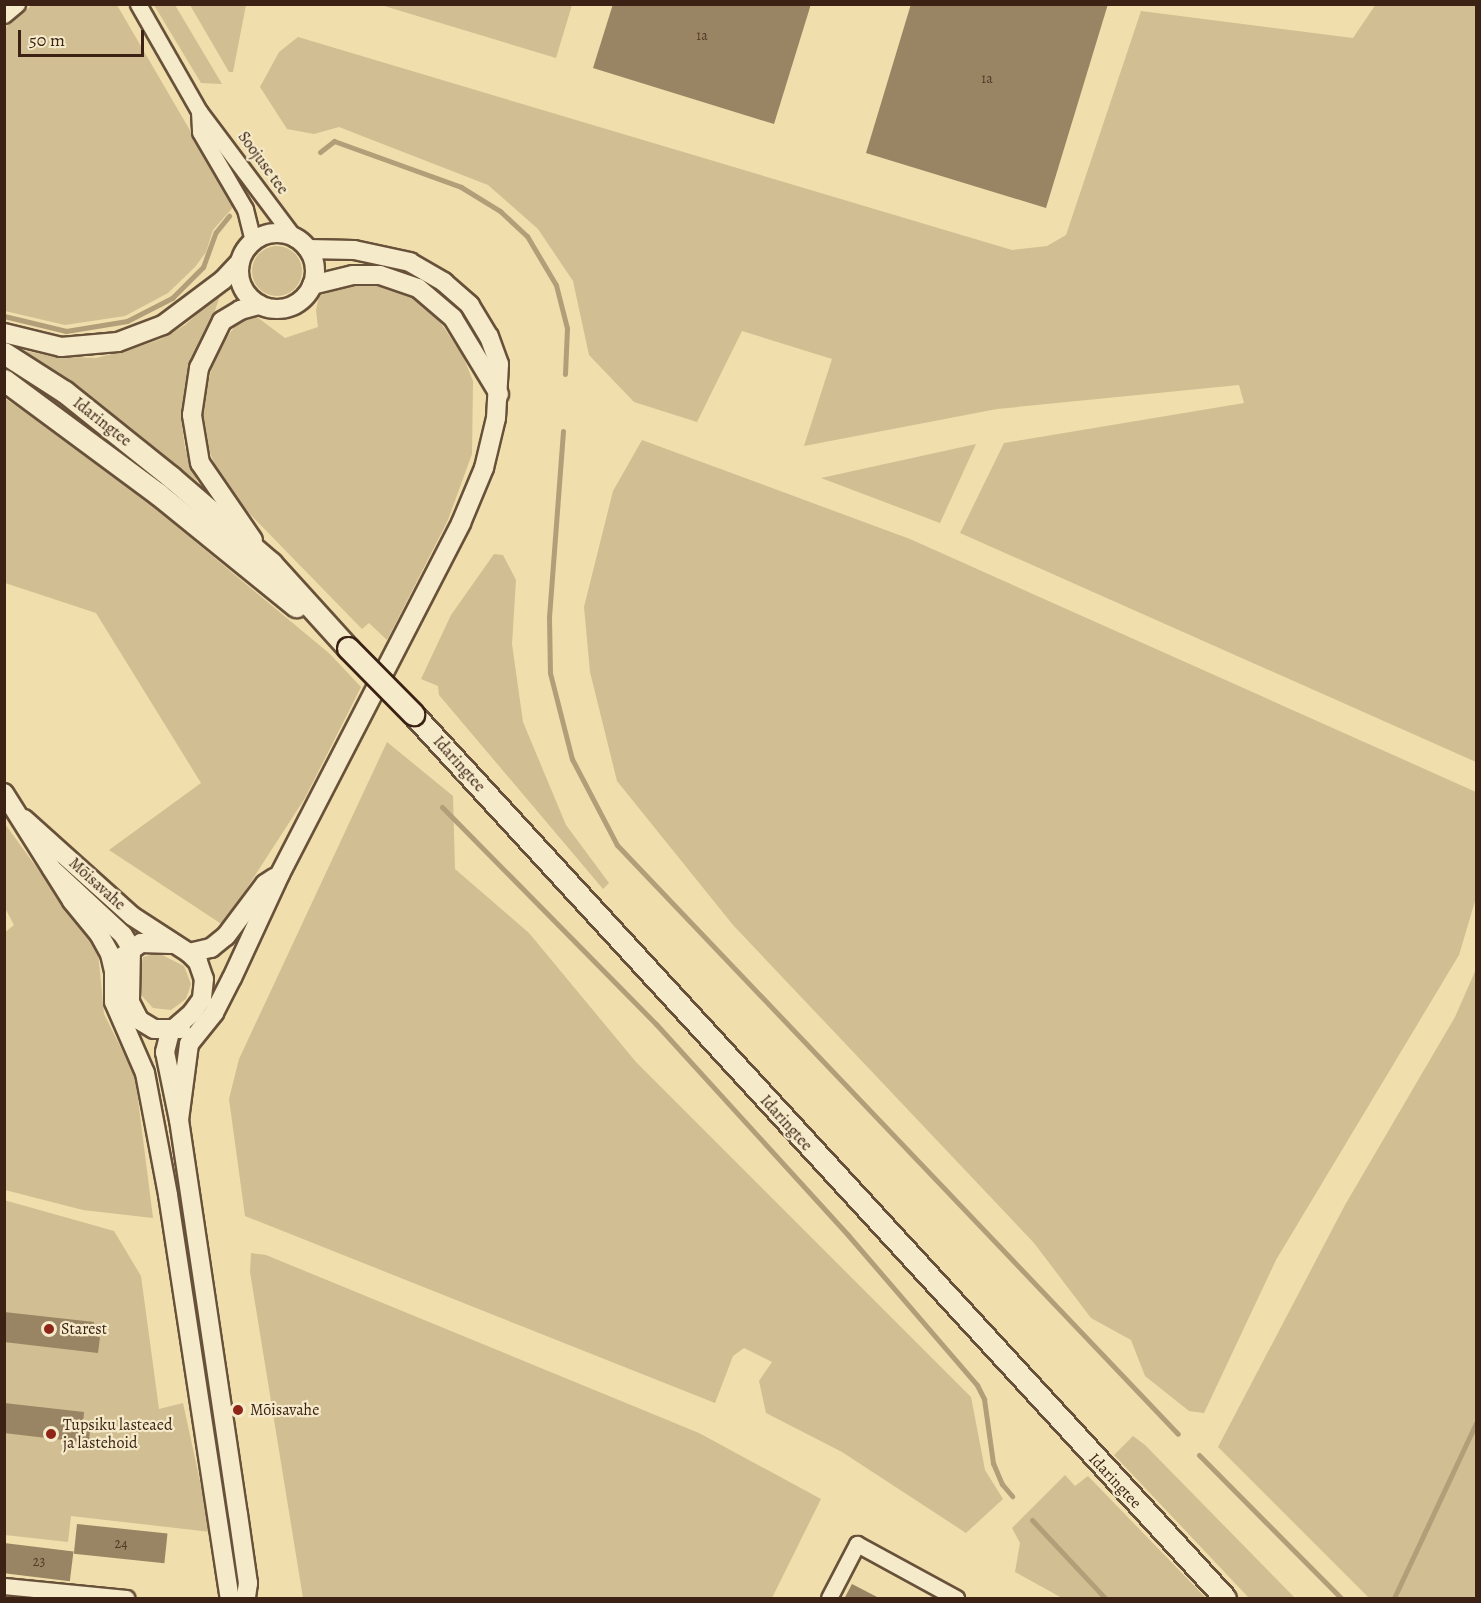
<!DOCTYPE html>
<html>
<head>
<meta charset="utf-8">
<style>
	body { margin:0 }
	#map { position:relative; width:1481px; height:1603px; overflow:hidden; background:#f0deac; font-family:Alegreya,serif }
	div>[style] { position:absolute }
	.green>* { inset:0; background:#d1be92 }
	.round { border-radius:50% }
	.stream>* { height:5px; margin:-2.5px; padding:0 2.5px; transform-origin:2.5px; border-radius:2.5px; background:#b29e78 }
	.building>* { inset:0; background:#998463; transform-origin:0 0 }
	.roads { filter:drop-shadow(2px 0 #68513a) drop-shadow(-2px 0 #68513a) drop-shadow(0 2px #68513a) drop-shadow(0 -2px #68513a) }
	.minor>* { height:15px; margin:-7.5px; padding:0 7.5px; transform-origin:7.5px; border-radius:7.5px; background:#f5eac9 }
	.tertiary>* { height:18px; margin:-9px; padding:0 9px; transform-origin:9px; border-radius:9px; background:#f5eac9 }
	.tertiary>.ring { margin:-9px; padding:0; box-sizing:content-box; background:none; border:18px solid #f5eac9; border-radius:50% }
	.secondary>* { height:21px; margin:-10.5px; padding:0 10.5px; transform-origin:10.5px; border-radius:10.5px; background:#f5eac9 }
	.bridges { filter:drop-shadow(2px 0 #3b2214) drop-shadow(-2px 0 #3b2214) drop-shadow(0 2px #3b2214) drop-shadow(0 -2px #3b2214) }
	.secondary-bridge>* { height:21px; margin:-10.5px; padding:0 10.5px; transform-origin:10.5px; border-radius:10.5px; background:#f5eac9 }
	.dots>* { width:16px; height:16px; translate:-50% -50%; box-sizing:border-box; border:3px solid #f5eac9; border-radius:50% }
	span { translate:-50% -50%; white-space:nowrap; text-align:center; line-height:1.15; -webkit-text-stroke:4.5px #f5eac9; paint-order:stroke }
	.number-label { font-size:14px; color:#523a28 }
	.number-label span { -webkit-text-stroke-width:0 }
	.street-label { font-size:16px; color:#3b2214 }
	.poi-label { font-size:16px; color:#3b2214 }
	.left { translate:0 -50%; text-align:left }
	.frame { position:absolute; inset:0; border:6px solid #3b2214; pointer-events:none }
	.scale { position:absolute; left:18px; top:30px; width:126px; height:27px; box-sizing:border-box; border:3px solid #3b2214; border-top:0; padding-left:8px; font-size:18px; line-height:21px; white-space:nowrap; color:#3b2214; -webkit-text-stroke:4px #f5eac9; paint-order:stroke }
</style>
</head>
<body>
<div id="map">
	<div class="green">
		<i style="clip-path:polygon(1376px 4px,1476px 5px,1476px 762px,960px 533px,1004px 443px,1244px 403px,1239px 385px,997px 409px,804px 446px,832px 359px,742px 331px,697px 422px,634px 402px,589px 355px,573px 281px,538px 229px,488px 185px,339px 127px,314px 134px,287px 129px,260px 87px,279px 52px,298px 37px,1012px 250px,1047px 246px,1066px 235px,1141px 11px,1353px 38px)"></i>
		<i style="clip-path:polygon(32px 5px,117px 5px,234px 206px,213px 230px,206px 252px,195px 267px,168px 293px,125px 316px,65px 325px,5px 311px,4px 29px)"></i>
		<i style="clip-path:polygon(154px 5px,175px 5px,222px 84px,201px 83px)"></i>
		<i style="clip-path:polygon(190px 5px,246px 5px,233px 72px,229px 72px)"></i>
		<i style="clip-path:polygon(381px 5px,572px 5px,556px 58px)"></i>
		<i class="round" style="left:252px;top:246px;width:50px;height:50px"></i>
		<i style="clip-path:polygon(362px 281px,406px 292px,436px 316px,463px 356px,473px 381px,472px 454px,448px 520px,387px 640px,369px 623px,362px 629px,241px 505px,217px 471px,208px 447px,202px 409px,215px 354px,238px 322px,257px 317px,285px 338px,318px 327px,316px 310px,319px 296px)"></i>
		<i style="clip-path:polygon(221px 293px,210px 325px,191px 360px,185px 385px,181px 418px,185px 448px,197px 481px,21px 350px,50px 356px,96px 358px,132px 349px,161px 339px,185px 325px)"></i>
		<i style="clip-path:polygon(4px 398px,85px 450px,330px 654px,361px 687px,305px 798px,223px 925px,109px 850px,201px 783px,96px 613px,5px 583px)"></i>
		<i style="clip-path:polygon(642px 440px,910px 539px,1476px 792px,1476px 898px,1459px 955px,1276px 1260px,1204px 1413px,1189px 1411px,1145px 1376px,1131px 1340px,1091px 1318px,1034px 1243px,733px 925px,617px 781px,590px 672px,584px 607px,613px 491px)"></i>
		<i style="clip-path:polygon(976px 444px,940px 523px,821px 478px)"></i>
		<i style="clip-path:polygon(494px 554px,503px 555px,516px 580px,512px 644px,523px 722px,566px 825px,609px 883px,603px 889px,439px 695px,438px 686px,421px 679px,451px 615px)"></i>
		<i style="clip-path:polygon(387px 742px,453px 796px,455px 869px,529px 933px,636px 1062px,971px 1397px,985px 1470px,1003px 1499px,966px 1533px,842px 1452px,766px 1413px,759px 1381px,772px 1362px,744px 1348px,733px 1356px,715px 1403px,245px 1216px,229px 1099px,239px 1059px)"></i>
		<i style="clip-path:polygon(5px 824px,98px 952px,104px 1014px,135px 1076px,153px 1218px,83px 1210px,5px 1190px,4px 933px,14px 925px,5px 908px)"></i>
		<i style="clip-path:polygon(158px 953px,184px 966px,191px 984px,186px 999px,171px 1010px,153px 1008px,141px 995px,138px 986px,143px 957px)"></i>
		<i style="clip-path:polygon(1476px 969px,1476px 1598px,1369px 1598px,1218px 1447px,1345px 1205px,1455px 1017px)"></i>
		<i style="clip-path:polygon(4px 1200px,114px 1231px,141px 1276px,159px 1409px,183px 1403px,211px 1532px,71px 1516px,68px 1542px,5px 1535px)"></i>
		<i style="clip-path:polygon(251px 1253px,266px 1255px,699px 1433px,821px 1499px,772px 1598px,303px 1598px,250px 1272px)"></i>
		<i style="clip-path:polygon(1133px 1436px,1145px 1445px,1295px 1598px,1249px 1598px,1114px 1455px)"></i>
		<i style="clip-path:polygon(1065px 1475px,1075px 1486px,1088px 1476px,1206px 1598px,1062px 1598px,1015px 1572px,1020px 1543px,1012px 1528px)"></i>
	</div>
	<div class="stream">
		<i style="left:320px;top:152px;width:18px;rotate:-38deg"></i>
		<i style="left:334px;top:141px;width:135px;rotate:19.9deg"></i>
		<i style="left:461px;top:187px;width:46px;rotate:31.6deg"></i>
		<i style="left:500px;top:211px;width:37px;rotate:43deg"></i>
		<i style="left:527px;top:236px;width:57px;rotate:59.4deg"></i>
		<i style="left:556px;top:285px;width:44px;rotate:75.7deg"></i>
		<i style="left:567px;top:328px;width:46px;rotate:92.5deg"></i>
		<i style="left:4px;top:316px;width:64px;rotate:13.6deg"></i>
		<i style="left:66px;top:331px;width:62px;rotate:-9.3deg"></i>
		<i style="left:127px;top:321px;width:51px;rotate:-27.1deg"></i>
		<i style="left:172px;top:298px;width:44px;rotate:-45deg"></i>
		<i style="left:203px;top:267px;width:37px;rotate:-70deg"></i>
		<i style="left:216px;top:232px;width:21px;rotate:-51deg"></i>
		<i style="left:563px;top:431px;width:187px;rotate:94.3deg"></i>
		<i style="left:549px;top:617px;width:56px;rotate:89deg"></i>
		<i style="left:550px;top:673px;width:89px;rotate:75.7deg"></i>
		<i style="left:572px;top:759px;width:97px;rotate:62.4deg"></i>
		<i style="left:617px;top:845px;width:813px;rotate:46.39deg"></i>
		<i style="left:442px;top:807px;width:305px;rotate:45.4deg"></i>
		<i style="left:656px;top:1024px;width:285px;rotate:47.7deg"></i>
		<i style="left:848px;top:1235px;width:198px;rotate:49.3deg"></i>
		<i style="left:977px;top:1385px;width:16px;rotate:63deg"></i>
		<i style="left:984px;top:1399px;width:65px;rotate:82deg"></i>
		<i style="left:993px;top:1463px;width:23px;rotate:67deg"></i>
		<i style="left:1002px;top:1484px;width:16px;rotate:50deg"></i>
		<i style="left:1199px;top:1455px;width:202px;rotate:45.2deg"></i>
		<i style="left:1032px;top:1520px;width:107px;rotate:46.9deg"></i>
		<i style="left:1394px;top:1598px;width:193px;rotate:-64.9deg"></i>
	</div>
	<div class="building">
		<i style="clip-path:polygon(613px 4px,811px 4px,774px 124px,593px 68px)"></i>
		<i style="clip-path:polygon(911px 4px,1108px 4px,1046px 208px,866px 153px)"></i>
		<i style="clip-path:polygon(4px 1312px,94px 1322px,93px 1336px,100px 1337px,98px 1353px,4px 1342px)"></i>
		<i style="clip-path:polygon(4px 1403px,84px 1412px,83px 1426px,90px 1427px,89px 1443px,4px 1433px)"></i>
		<i style="left:77px;top:1524px;width:91px;height:30px;rotate:6deg"></i>
		<i style="left:4px;top:1543px;width:70px;height:30px;rotate:7deg"></i>
		<i style="clip-path:polygon(852px 1584px,881px 1599px,844px 1599px)"></i>
	</div>
	<div class="roads">
		<div class="minor">
			<i style="left:138px;top:4px;width:123px;rotate:60.3deg"></i>
			<i style="left:199px;top:111px;width:160px;rotate:53.1deg"></i>
			<i style="left:4px;top:15px;width:17px;rotate:-40deg"></i>
			<i style="left:199px;top:111px;width:21px;rotate:87deg"></i>
			<i style="left:200px;top:132px;width:89px;rotate:59.7deg"></i>
			<i style="left:245px;top:209px;width:34px;rotate:76deg"></i>
			<i style="left:4px;top:1586px;width:123px;rotate:5.6deg"></i>
			<i style="left:829px;top:1598px;width:61px;rotate:-62.6deg"></i>
			<i style="left:857px;top:1544px;width:113px;rotate:28.6deg"></i>
		</div>
		<div class="tertiary">
			<i class="ring" style="left:239px;top:233px;width:58px;height:58px"></i>
			<i style="left:312px;top:285px;width:42px;rotate:-13.7deg"></i>
			<i style="left:353px;top:275px;width:27px"></i>
			<i style="left:380px;top:275px;width:40px;rotate:18.9deg"></i>
			<i style="left:418px;top:288px;width:46px;rotate:40.6deg"></i>
			<i style="left:453px;top:318px;width:89px;rotate:58.8deg"></i>
			<i style="left:4px;top:333px;width:59px;rotate:13.8deg"></i>
			<i style="left:61px;top:347px;width:57px;rotate:-5deg"></i>
			<i style="left:118px;top:342px;width:48px;rotate:-20.7deg"></i>
			<i style="left:163px;top:325px;width:75px;rotate:-36.9deg"></i>
			<i style="left:223px;top:280px;width:25px;rotate:-47deg"></i>
			<i style="left:253px;top:540px;width:93px;rotate:-124.5deg"></i>
			<i style="left:200px;top:463px;width:49px;rotate:-99.5deg"></i>
			<i style="left:192px;top:415px;width:48px;rotate:-81.5deg"></i>
			<i style="left:199px;top:368px;width:52px;rotate:-63.9deg"></i>
			<i style="left:222px;top:321px;width:21px;rotate:-31deg"></i>
			<i style="left:240px;top:310px;width:20px;rotate:-15deg"></i>
			<i style="left:4px;top:793px;width:128px;rotate:57.8deg"></i>
			<i style="left:72px;top:901px;width:43px;rotate:50.7deg"></i>
			<i style="left:99px;top:934px;width:23px;rotate:61deg"></i>
			<i style="left:110px;top:954px;width:18px;rotate:77deg"></i>
			<i style="left:24px;top:819px;width:145px;rotate:41.9deg"></i>
			<i style="left:132px;top:916px;width:68px;rotate:33deg"></i>
			<i style="left:189px;top:953px;width:13px;rotate:45deg"></i>
			<i style="left:198px;top:962px;width:18px;rotate:71deg"></i>
			<i style="left:204px;top:979px;width:20px;rotate:96deg"></i>
			<i style="left:202px;top:999px;width:17px;rotate:126deg"></i>
			<i style="left:192px;top:1013px;width:29px;rotate:139deg"></i>
			<i style="left:170px;top:1032px;width:21px;rotate:104deg"></i>
			<i style="left:165px;top:1052px;width:69px;rotate:78.4deg"></i>
			<i style="left:179px;top:1120px;width:398px;rotate:81.5deg"></i>
			<i style="left:238px;top:1514px;width:70px;rotate:81.8deg"></i>
			<i style="left:248px;top:1583px;width:15px;rotate:98deg"></i>
			<i style="left:52px;top:869px;width:97px;rotate:42.9deg"></i>
			<i style="left:123px;top:935px;width:15px;rotate:58deg"></i>
			<i style="left:131px;top:948px;width:54px;rotate:91.1deg"></i>
			<i style="left:130px;top:1002px;width:20px;rotate:63deg"></i>
			<i style="left:139px;top:1020px;width:17px;rotate:31deg"></i>
			<i style="left:154px;top:1029px;width:27px"></i>
			<i style="left:171px;top:944px;width:30px;rotate:-178deg"></i>
			<i style="left:141px;top:943px;width:26px;rotate:144deg"></i>
			<i style="left:120px;top:958px;width:15px;rotate:113deg"></i>
			<i style="left:114px;top:972px;width:30px;rotate:90deg"></i>
			<i style="left:114px;top:1002px;width:77px;rotate:66.4deg"></i>
			<i style="left:145px;top:1073px;width:124px;rotate:79.3deg"></i>
			<i style="left:168px;top:1195px;width:408px;rotate:81.3deg"></i>
			<i style="left:189px;top:953px;width:23px;rotate:-13deg"></i>
			<i style="left:211px;top:948px;width:19px;rotate:-39deg"></i>
			<i style="left:226px;top:936px;width:65px;rotate:-53.1deg"></i>
			<i style="left:265px;top:884px;width:11px;rotate:-34deg"></i>
			<i style="left:179px;top:1120px;width:77px;rotate:-82.5deg"></i>
			<i style="left:189px;top:1044px;width:40px;rotate:-51deg"></i>
			<i style="left:214px;top:1013px;width:39px;rotate:-63deg"></i>
			<i style="left:232px;top:978px;width:115px;rotate:-65.2deg"></i>
			<i style="left:280px;top:874px;width:395px;rotate:-62.7deg"></i>
			<i style="left:461px;top:523px;width:60px;rotate:-67.3deg"></i>
			<i style="left:484px;top:468px;width:51px;rotate:-76.5deg"></i>
			<i style="left:496px;top:418px;width:54px;rotate:-86.8deg"></i>
			<i style="left:499px;top:364px;width:29px;rotate:-110deg"></i>
			<i style="left:489px;top:337px;width:37px;rotate:-121deg"></i>
			<i style="left:470px;top:305px;width:35px;rotate:-139deg"></i>
			<i style="left:444px;top:282px;width:39px;rotate:-150deg"></i>
			<i style="left:410px;top:262px;width:57px;rotate:-167.9deg"></i>
			<i style="left:354px;top:250px;width:46px;rotate:-178.8deg"></i>
		</div>
		<div class="secondary">
			<i style="left:4px;top:353px;width:72px;rotate:32.6deg"></i>
			<i style="left:65px;top:392px;width:136px;rotate:38.7deg"></i>
			<i style="left:171px;top:477px;width:132px;rotate:40.7deg"></i>
			<i style="left:271px;top:563px;width:115px;rotate:47.8deg"></i>
			<i style="left:4px;top:380px;width:192px;rotate:36.5deg"></i>
			<i style="left:158px;top:494px;width:178px;rotate:39.1deg"></i>
			<i style="left:413px;top:714px;width:1200px;rotate:47.43deg"></i>
		</div>
	</div>
	<div class="bridges">
		<div class="secondary-bridge">
			<i style="left:348px;top:648px;width:93px;rotate:45.4deg"></i>
		</div>
	</div>
	<div class="dots">
		<i style="left:49px;top:1329px;background:#8f2418"></i>
		<i style="left:238px;top:1410px;background:#8f2418"></i>
		<i style="left:51px;top:1434px;background:#8f2418"></i>
	</div>
	<div class="number-label">
		<span style="left:702px;top:36px">1a</span>
		<span style="left:987px;top:79px">1a</span>
		<span style="left:121px;top:1544px">24</span>
		<span style="left:39px;top:1562px">23</span>
	</div>
	<div class="street-label">
		<span style="left:263px;top:163px;rotate:54deg">Soojuse tee</span>
		<span style="left:102px;top:422px;rotate:38deg">Idaringtee</span>
		<span style="left:459px;top:764px;rotate:48deg">Idaringtee</span>
		<span style="left:97px;top:884px;rotate:42deg">Mõisavahe</span>
		<span style="left:786px;top:1123px;rotate:48deg">Idaringtee</span>
		<span style="left:1115px;top:1481px;rotate:47deg">Idaringtee</span>
	</div>
	<div class="poi-label">
		<span class="left" style="left:61px;top:1329px">Starest</span>
		<span class="left" style="left:250px;top:1410px">Mõisavahe</span>
		<span class="left" style="left:63px;top:1434px">Tupsiku lasteaed<br>ja lastehoid</span>
	</div>
	<div class="frame"></div>
	<div class="scale">50 m</div>
</div>
</body>
</html>
